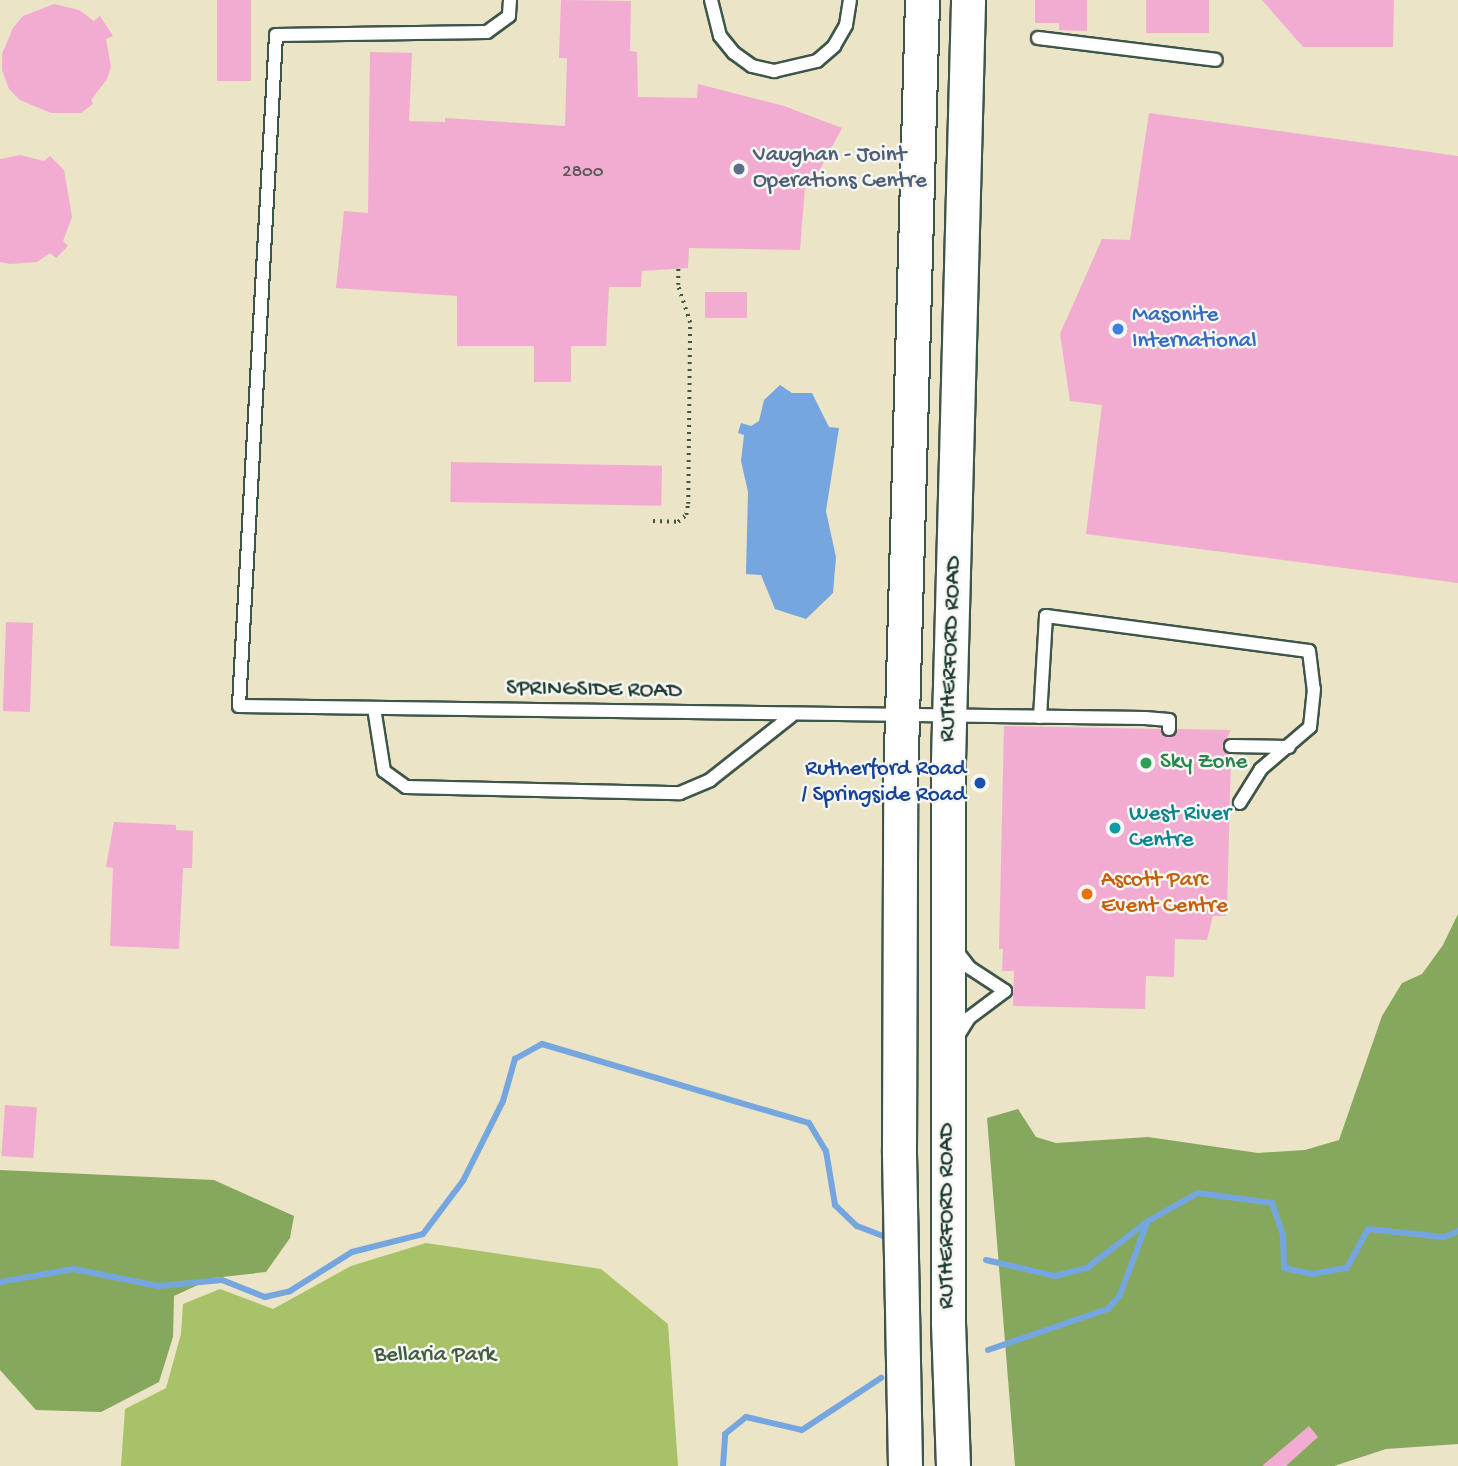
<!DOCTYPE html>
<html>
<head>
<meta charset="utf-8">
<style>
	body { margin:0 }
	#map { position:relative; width:1458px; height:1466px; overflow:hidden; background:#ebe4c6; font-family:"Gochi Hand",sans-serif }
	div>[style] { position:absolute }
	.green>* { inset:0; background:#a8c268 }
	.forest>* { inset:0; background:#86a85c }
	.water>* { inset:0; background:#75a6df }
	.stream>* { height:6px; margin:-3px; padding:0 3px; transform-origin:3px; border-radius:3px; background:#75a6df }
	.building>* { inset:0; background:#f2abd1; transform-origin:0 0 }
	.path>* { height:3.5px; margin-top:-1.75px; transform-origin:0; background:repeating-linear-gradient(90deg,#3e564a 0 2px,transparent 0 7px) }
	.roads { filter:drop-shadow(2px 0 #3e564a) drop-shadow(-2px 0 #3e564a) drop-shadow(0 2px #3e564a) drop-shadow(0 -2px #3e564a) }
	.lane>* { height:12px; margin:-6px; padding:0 6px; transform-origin:6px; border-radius:6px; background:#fff }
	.secondary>* { height:33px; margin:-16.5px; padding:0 16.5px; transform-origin:16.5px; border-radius:16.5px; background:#fff }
	.dots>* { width:19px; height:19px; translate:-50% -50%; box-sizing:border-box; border:4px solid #f6f6f2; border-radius:50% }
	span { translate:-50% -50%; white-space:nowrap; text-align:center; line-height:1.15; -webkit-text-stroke:5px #f6f6f2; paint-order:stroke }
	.number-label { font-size:19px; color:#54585b }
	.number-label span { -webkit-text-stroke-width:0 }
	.service-label { font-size:23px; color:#4e5e75 }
	.left { translate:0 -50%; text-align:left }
	.shop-label { font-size:23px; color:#366cbe }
	.street-label { font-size:23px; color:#1f3d34 }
	.leisure-label { font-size:23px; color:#27864d }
	.transit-label { font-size:23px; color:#164399 }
	.right { translate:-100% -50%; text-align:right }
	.culture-label { font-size:23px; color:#0d838f }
	.food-label { font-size:23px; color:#c56008 }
	.park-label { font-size:23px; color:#415e41 }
</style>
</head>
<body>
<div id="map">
	<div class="green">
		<i style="clip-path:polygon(426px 1243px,601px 1269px,668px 1324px,678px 1466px,121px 1466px,125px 1409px,166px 1388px,181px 1334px,183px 1304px,220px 1289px,273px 1309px,351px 1266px)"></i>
	</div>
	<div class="forest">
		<i style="clip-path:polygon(1458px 914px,1458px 1444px,1386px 1449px,1334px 1466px,1015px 1466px,987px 1118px,1018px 1109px,1036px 1137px,1056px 1143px,1148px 1137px,1258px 1153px,1305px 1150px,1339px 1140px,1382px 1016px,1402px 983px,1422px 974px,1443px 945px)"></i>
		<i style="clip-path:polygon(0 1170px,214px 1180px,294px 1216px,290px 1238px,266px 1272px,213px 1278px,174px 1296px,173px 1337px,159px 1382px,101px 1412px,36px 1410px,0 1370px)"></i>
	</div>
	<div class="water">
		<i style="clip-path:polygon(780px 385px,792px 393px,812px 393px,829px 427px,839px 428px,826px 511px,836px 557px,833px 593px,806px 619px,775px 609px,761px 575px,746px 574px,748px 492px,741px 461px,744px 435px,738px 433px,741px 423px,751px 426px,759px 421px,764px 400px)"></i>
	</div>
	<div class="stream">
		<i style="left:986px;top:1260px;width:71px;rotate:13.1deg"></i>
		<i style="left:1055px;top:1276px;width:33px;rotate:-14deg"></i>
		<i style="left:1087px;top:1268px;width:77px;rotate:-37.6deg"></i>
		<i style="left:1148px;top:1221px;width:57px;rotate:-29.2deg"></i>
		<i style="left:1198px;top:1193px;width:75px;rotate:7.7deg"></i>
		<i style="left:1272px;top:1203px;width:34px;rotate:71deg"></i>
		<i style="left:1283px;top:1235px;width:33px;rotate:88deg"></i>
		<i style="left:1284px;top:1268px;width:29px;rotate:12deg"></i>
		<i style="left:1312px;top:1274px;width:36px;rotate:-10deg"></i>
		<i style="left:1347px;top:1268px;width:44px;rotate:-61.7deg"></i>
		<i style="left:1368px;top:1229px;width:76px;rotate:6deg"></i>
		<i style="left:1444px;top:1237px;width:15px;rotate:-23deg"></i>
		<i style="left:0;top:1282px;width:75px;rotate:-10deg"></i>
		<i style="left:74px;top:1269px;width:86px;rotate:11.4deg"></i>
		<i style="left:158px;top:1286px;width:64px;rotate:-5.4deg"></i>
		<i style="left:222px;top:1280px;width:46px;rotate:21.6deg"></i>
		<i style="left:265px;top:1297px;width:26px;rotate:-13deg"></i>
		<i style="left:290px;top:1291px;width:73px;rotate:-32.2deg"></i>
		<i style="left:352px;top:1252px;width:73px;rotate:-14.2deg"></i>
		<i style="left:423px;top:1234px;width:66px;rotate:-53deg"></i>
		<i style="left:463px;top:1181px;width:89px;rotate:-63.4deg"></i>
		<i style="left:503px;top:1101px;width:44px;rotate:-74.1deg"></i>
		<i style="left:515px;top:1059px;width:31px;rotate:-29deg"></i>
		<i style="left:542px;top:1044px;width:278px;rotate:16.5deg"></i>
		<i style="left:809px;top:1123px;width:33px;rotate:59deg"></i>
		<i style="left:826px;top:1151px;width:55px;rotate:80.5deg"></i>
		<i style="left:835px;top:1205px;width:30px;rotate:44deg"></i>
		<i style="left:857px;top:1226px;width:30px;rotate:21deg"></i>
		<i style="left:988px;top:1350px;width:127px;rotate:-18.9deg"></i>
		<i style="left:1108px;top:1309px;width:18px;rotate:-49deg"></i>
		<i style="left:1120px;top:1295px;width:77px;rotate:-69.4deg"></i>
		<i style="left:723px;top:1466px;width:32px;rotate:-86deg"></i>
		<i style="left:725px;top:1434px;width:27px;rotate:-39deg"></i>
		<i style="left:746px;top:1417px;width:57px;rotate:13.1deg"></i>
		<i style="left:802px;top:1430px;width:95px;rotate:-33.4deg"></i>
	</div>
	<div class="building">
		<i style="left:217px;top:0;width:34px;height:81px"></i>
		<i style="clip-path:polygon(561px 0,631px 1px,630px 51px,637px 52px,638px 97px,697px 98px,698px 84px,784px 106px,842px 128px,816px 177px,806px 173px,800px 250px,689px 248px,688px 268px,642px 271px,641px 287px,609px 287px,606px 346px,571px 346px,571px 382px,534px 382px,534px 346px,457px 346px,457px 296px,336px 288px,344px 211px,368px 213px,370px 52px,412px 53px,409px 121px,445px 122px,445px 118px,565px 126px,567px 58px,559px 58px)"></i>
		<i style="clip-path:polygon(1035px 0,1087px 0,1087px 31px,1059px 30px,1059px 23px,1035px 23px)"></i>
		<i style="left:1146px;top:0;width:63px;height:33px"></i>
		<i style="clip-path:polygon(1262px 0,1394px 0,1393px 47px,1303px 47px)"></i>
		<i style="clip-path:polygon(54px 4px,79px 10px,94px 21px,100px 16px,113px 36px,106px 39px,111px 67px,107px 79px,91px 100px,93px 104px,81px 113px,51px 113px,20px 100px,9px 89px,2px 70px,2px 54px,13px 28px,23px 16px)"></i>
		<i style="clip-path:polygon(1149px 113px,1458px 156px,1458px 583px,1086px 534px,1102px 405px,1070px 401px,1060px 334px,1102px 239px,1130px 240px)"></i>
		<i style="clip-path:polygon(20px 155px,44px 161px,50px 156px,64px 170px,72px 217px,63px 241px,68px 246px,56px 258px,50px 253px,37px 262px,10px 264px,0 262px,0 159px)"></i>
		<i style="left:747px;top:292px;width:26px;height:42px;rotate:90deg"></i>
		<i style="left:451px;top:462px;width:211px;height:40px;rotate:1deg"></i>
		<i style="left:6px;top:622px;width:27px;height:89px;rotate:2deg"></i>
		<i style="clip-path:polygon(1004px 726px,1160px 729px,1168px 738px,1178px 729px,1231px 730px,1222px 747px,1231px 755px,1227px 911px,1225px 916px,1213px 916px,1207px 940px,1175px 939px,1174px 977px,1146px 976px,1145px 1009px,1013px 1006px,1014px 971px,1002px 971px,1003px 949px,999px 949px)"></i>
		<i style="clip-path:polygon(114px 822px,176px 825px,176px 830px,193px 831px,192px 868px,183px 868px,179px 949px,110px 946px,113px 868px,106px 867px)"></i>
		<i style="left:5px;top:1105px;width:32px;height:51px;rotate:4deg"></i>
		<i style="clip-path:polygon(1309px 1426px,1318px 1437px,1286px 1466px,1262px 1466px)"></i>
	</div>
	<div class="path">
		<i style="left:653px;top:521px;width:25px;rotate:2deg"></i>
		<i style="left:678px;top:522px;width:11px;rotate:-41deg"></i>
		<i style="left:686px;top:515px;width:11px;rotate:-80deg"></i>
		<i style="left:688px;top:504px;width:181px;rotate:-89.4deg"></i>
		<i style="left:690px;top:323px;width:40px;rotate:-108deg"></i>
		<i style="left:678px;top:285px;width:16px;rotate:-90deg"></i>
	</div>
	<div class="roads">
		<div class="lane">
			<i style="left:510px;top:0;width:16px;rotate:94deg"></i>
			<i style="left:509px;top:16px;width:27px;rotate:144deg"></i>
			<i style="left:487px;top:32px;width:211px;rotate:179.2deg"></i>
			<i style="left:276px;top:35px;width:672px;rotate:93.16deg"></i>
			<i style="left:239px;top:706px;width:906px;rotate:0.76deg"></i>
			<i style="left:1145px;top:718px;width:24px;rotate:5deg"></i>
			<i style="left:1169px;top:720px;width:9px;rotate:90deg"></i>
			<i style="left:711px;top:0;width:37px;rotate:76deg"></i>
			<i style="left:720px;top:36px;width:22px;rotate:51deg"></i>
			<i style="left:734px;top:53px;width:22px;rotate:36deg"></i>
			<i style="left:752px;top:66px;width:23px;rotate:13deg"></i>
			<i style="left:774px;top:71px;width:44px;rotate:-13.1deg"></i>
			<i style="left:817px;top:61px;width:23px;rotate:-41deg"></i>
			<i style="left:834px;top:46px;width:24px;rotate:-60deg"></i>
			<i style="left:846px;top:25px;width:25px;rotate:-81deg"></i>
			<i style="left:1038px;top:38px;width:179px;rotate:7deg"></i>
			<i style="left:374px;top:708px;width:64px;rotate:81deg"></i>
			<i style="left:384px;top:771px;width:27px;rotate:36deg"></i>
			<i style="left:406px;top:787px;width:274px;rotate:1.3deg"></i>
			<i style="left:680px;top:793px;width:33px;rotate:-23deg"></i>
			<i style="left:710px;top:780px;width:103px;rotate:-38.3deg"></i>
			<i style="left:1040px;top:717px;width:101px;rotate:-86.6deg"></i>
			<i style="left:1046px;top:616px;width:265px;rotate:7.6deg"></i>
			<i style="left:1309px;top:651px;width:38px;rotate:83deg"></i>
			<i style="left:1314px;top:689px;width:38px;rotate:96deg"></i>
			<i style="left:1310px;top:727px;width:65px;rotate:139.4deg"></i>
			<i style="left:1261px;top:769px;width:40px;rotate:122deg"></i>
			<i style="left:1231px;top:746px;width:58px;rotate:1deg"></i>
			<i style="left:955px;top:949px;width:24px;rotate:52deg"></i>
			<i style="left:970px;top:968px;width:42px;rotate:33.3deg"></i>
			<i style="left:1005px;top:991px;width:45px;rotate:143.1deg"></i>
			<i style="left:969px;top:1018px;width:25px;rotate:122deg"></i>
		</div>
		<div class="secondary">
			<i style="left:905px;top:1466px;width:317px;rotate:-91.1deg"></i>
			<i style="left:899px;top:1149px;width:361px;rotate:-89.8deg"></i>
			<i style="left:900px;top:788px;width:788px;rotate:-88.4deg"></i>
			<i style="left:953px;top:1466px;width:144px;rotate:-92deg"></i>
			<i style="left:948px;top:1322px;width:561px;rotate:-90deg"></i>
			<i style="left:948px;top:761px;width:761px;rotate:-88.49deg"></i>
		</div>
	</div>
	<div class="dots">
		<i style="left:739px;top:169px;background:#5c6f8a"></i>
		<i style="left:1118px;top:329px;background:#3f7fe0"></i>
		<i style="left:1146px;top:763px;background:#2e9e5b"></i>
		<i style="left:980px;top:783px;background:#1a4fb4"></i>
		<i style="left:1115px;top:828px;background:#0f9aa8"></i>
		<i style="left:1087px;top:894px;background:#e8710a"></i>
	</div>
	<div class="number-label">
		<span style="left:583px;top:173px">2800</span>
	</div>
	<div class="service-label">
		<span class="left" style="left:753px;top:169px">Vaughan - Joint<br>Operations Centre</span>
	</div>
	<div class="shop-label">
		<span class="left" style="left:1132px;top:329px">Masonite<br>International</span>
	</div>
	<div class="street-label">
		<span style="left:952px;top:649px;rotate:-88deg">RUTHERFORD ROAD</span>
		<span style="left:594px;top:691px;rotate:1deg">SPRINGSIDE ROAD</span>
		<span style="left:948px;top:1216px;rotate:-90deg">RUTHERFORD ROAD</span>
	</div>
	<div class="leisure-label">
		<span class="left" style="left:1160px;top:763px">Sky Zone</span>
	</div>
	<div class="transit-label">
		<span class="right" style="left:966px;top:783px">Rutherford Road<br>/ Springside Road</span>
	</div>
	<div class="culture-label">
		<span class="left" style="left:1129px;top:828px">West River<br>Centre</span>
	</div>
	<div class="food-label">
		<span class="left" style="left:1101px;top:894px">Ascott Parc<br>Event Centre</span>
	</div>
	<div class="park-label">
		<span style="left:435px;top:1356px">Bellaria Park</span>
	</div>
</div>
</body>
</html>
